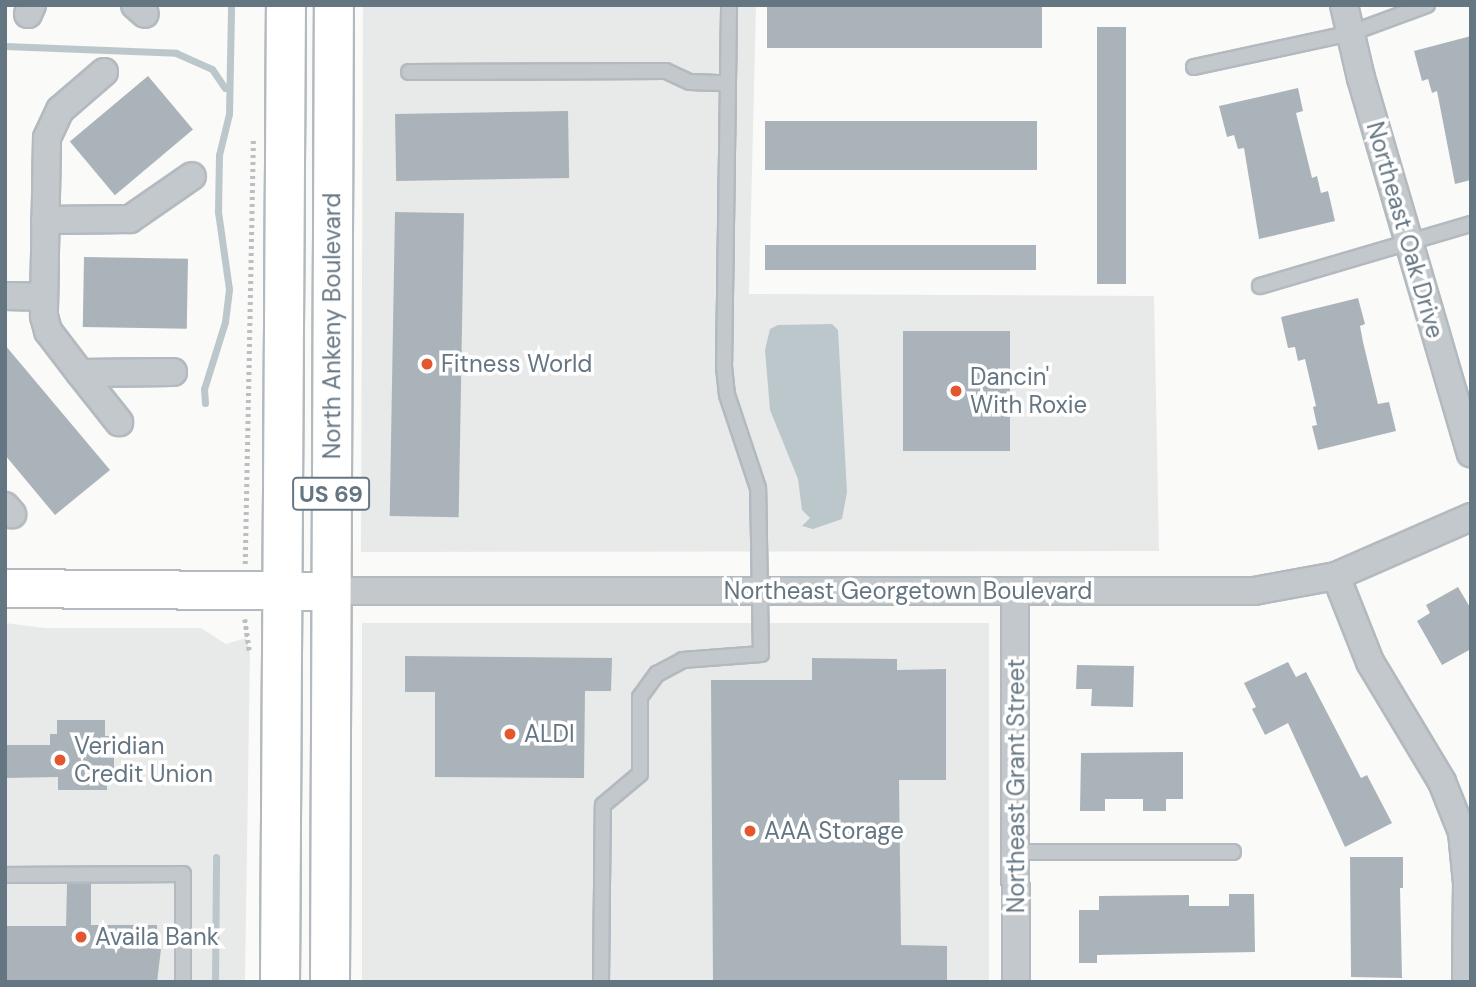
<!DOCTYPE html>
<html>
<head>
<meta charset="utf-8">
<style>
	body { margin:0 }
	#map { position:relative; width:1476px; height:987px; overflow:hidden; background:#fafaf8; font-family:"DM Sans",sans-serif }
	div>[style] { position:absolute }
	.built>* { inset:0; background:#e8e9e9; transform-origin:0 0 }
	.water>* { inset:0; background:#bbc7cb }
	.stream>* { height:7px; margin:-3.5px; padding:0 3.5px; transform-origin:3.5px; border-radius:3.5px; background:#bbc7cb }
	.building>* { inset:0; background:#aab3b9; transform-origin:0 0 }
	.path>* { height:4.5px; margin-top:-2.25px; transform-origin:0; background:repeating-linear-gradient(90deg,#bbbfc2 0 3.5px,transparent 0 7px) }
	.roads { filter:drop-shadow(2px 0 #b3babf) drop-shadow(-2px 0 #b3babf) drop-shadow(0 2px #b3babf) drop-shadow(0 -2px #b3babf) }
	.lane>* { height:14px; margin:-7px; padding:0 7px; transform-origin:7px; border-radius:7px; background:#c3c8cc }
	.street>* { height:26px; margin:-13px; padding:0 13px; transform-origin:13px; border-radius:13px; background:#c3c8cc }
	.secondary>* { height:37px; margin:-18.5px; padding:0 18.5px; transform-origin:18.5px; border-radius:18.5px; background:#fff }
	.primary>* { height:38px; margin:-19px; padding:0 19px; transform-origin:19px; border-radius:19px; background:#fff }
	.dots>* { width:19px; height:19px; translate:-50% -50%; box-sizing:border-box; border:4px solid #fff; border-radius:50% }
	span { translate:-50% -50%; white-space:nowrap; text-align:center; line-height:1.15; -webkit-text-stroke:7px #fff; paint-order:stroke }
	.shield-label span { padding:2px 5px; background:#fff; border:2px solid; border-radius:5px; -webkit-text-stroke-width:0 }
	.shield-label { font-size:23px; color:#657683; font-weight:700 }
	.street-label { font-size:24px; color:#657683 }
	.poi-label { font-size:24px; color:#657683 }
	.left { translate:0 -50%; text-align:left }
	.frame { position:absolute; inset:0; border:7px solid #657683; pointer-events:none }
</style>
</head>
<body>
<div id="map">
	<div class="built">
		<i style="clip-path:polygon(363px 5px,756px 5px,749px 294px,1154px 296px,1159px 551px,361px 552px)"></i>
		<i style="clip-path:polygon(5px 623px,45px 628px,201px 628px,226px 644px,246px 638px,250px 651px,245px 982px,5px 982px)"></i>
		<i style="left:989px;top:623px;width:359px;height:627px;rotate:90deg"></i>
	</div>
	<div class="water">
		<i style="clip-path:polygon(832px 324px,838px 330px,847px 492px,842px 519px,813px 529px,802px 526px,810px 518px,802px 510px,798px 479px,770px 410px,765px 350px,770px 329px,778px 325px)"></i>
	</div>
	<div class="stream">
		<i style="left:5px;top:46px;width:171px;rotate:2.3deg"></i>
		<i style="left:176px;top:53px;width:39px;rotate:24deg"></i>
		<i style="left:212px;top:69px;width:23px;rotate:56deg"></i>
		<i style="left:205px;top:403px;width:14px;rotate:-94deg"></i>
		<i style="left:204px;top:389px;width:70px;rotate:-72.6deg"></i>
		<i style="left:225px;top:322px;width:33px;rotate:-83deg"></i>
		<i style="left:229px;top:289px;width:78px;rotate:-98.1deg"></i>
		<i style="left:218px;top:212px;width:57px;rotate:-89deg"></i>
		<i style="left:219px;top:155px;width:42px;rotate:-76.3deg"></i>
		<i style="left:229px;top:114px;width:109px;rotate:-88.9deg"></i>
		<i style="left:215px;top:982px;width:125px;rotate:-89.5deg"></i>
	</div>
	<div class="building">
		<i style="left:767px;top:5px;width:275px;height:43px"></i>
		<i style="left:1097px;top:27px;width:29px;height:257px"></i>
		<i style="clip-path:polygon(1471px 36px,1471px 180px,1455px 184px,1437px 91px,1432px 93px,1428px 79px,1422px 81px,1414px 51px)"></i>
		<i style="left:148px;top:76px;width:70px;height:102px;rotate:50deg"></i>
		<i style="clip-path:polygon(1298px 88px,1303px 111px,1296px 113px,1312px 178px,1317px 176px,1321px 193px,1328px 191px,1335px 221px,1259px 239px,1244px 148px,1238px 149px,1234px 135px,1227px 137px,1219px 106px)"></i>
		<i style="left:568px;top:111px;width:67px;height:173px;rotate:89deg"></i>
		<i style="left:765px;top:121px;width:272px;height:49px"></i>
		<i style="left:395px;top:212px;width:69px;height:304px;rotate:1deg"></i>
		<i style="left:765px;top:245px;width:271px;height:25px"></i>
		<i style="left:84px;top:257px;width:104px;height:70px;rotate:1deg"></i>
		<i style="clip-path:polygon(1358px 298px,1365px 324px,1360px 326px,1363px 342px,1378px 404px,1389px 402px,1396px 431px,1318px 450px,1312px 426px,1317px 425px,1313px 407px,1316px 406px,1305px 359px,1298px 361px,1295px 347px,1288px 348px,1281px 317px)"></i>
		<i style="left:903px;top:331px;width:107px;height:120px"></i>
		<i style="clip-path:polygon(5px 345px,110px 470px,55px 515px,5px 455px)"></i>
		<i style="clip-path:polygon(1458px 587px,1471px 609px,1471px 649px,1442px 665px,1417px 621px,1430px 613px,1426px 605px)"></i>
		<i style="clip-path:polygon(405px 656px,612px 658px,611px 691px,585px 691px,584px 778px,435px 777px,435px 692px,405px 692px)"></i>
		<i style="clip-path:polygon(812px 658px,897px 659px,897px 670px,946px 669px,946px 780px,899px 780px,901px 945px,947px 946px,947px 982px,713px 982px,711px 680px,812px 680px)"></i>
		<i style="clip-path:polygon(1288px 662px,1296px 677px,1306px 672px,1361px 778px,1367px 775px,1392px 823px,1345px 847px,1288px 723px,1265px 735px,1252px 709px,1256px 707px,1244px 683px)"></i>
		<i style="clip-path:polygon(1077px 665px,1134px 666px,1133px 707px,1091px 706px,1092px 689px,1076px 689px)"></i>
		<i style="clip-path:polygon(57px 720px,105px 720px,105px 736px,114px 736px,114px 774px,107px 775px,107px 790px,58px 790px,58px 777px,5px 778px,5px 745px,50px 745px,50px 734px,57px 734px)"></i>
		<i style="clip-path:polygon(1183px 752px,1183px 799px,1166px 799px,1166px 811px,1143px 811px,1143px 799px,1105px 799px,1105px 811px,1080px 811px,1081px 753px)"></i>
		<i style="clip-path:polygon(1350px 857px,1403px 857px,1403px 888px,1400px 888px,1402px 978px,1351px 977px)"></i>
		<i style="clip-path:polygon(67px 884px,91px 884px,91px 925px,157px 925px,157px 949px,161px 949px,157px 982px,5px 982px,5px 926px,66px 926px)"></i>
		<i style="clip-path:polygon(1229px 894px,1254px 894px,1255px 952px,1097px 955px,1097px 963px,1079px 963px,1079px 910px,1099px 910px,1099px 896px,1189px 895px,1189px 906px,1229px 906px)"></i>
	</div>
	<div class="path">
		<i style="left:245px;top:564px;width:425px;rotate:-88.9deg"></i>
		<i style="left:245px;top:619px;width:35px;rotate:82deg"></i>
	</div>
	<div class="roads">
		<div class="lane">
			<i style="left:1194px;top:67px;width:161px;rotate:-12.2deg"></i>
			<i style="left:1351px;top:33px;width:81px;rotate:-20.2deg"></i>
			<i style="left:409px;top:72px;width:257px;rotate:-0.2deg"></i>
			<i style="left:666px;top:71px;width:26px;rotate:25deg"></i>
			<i style="left:690px;top:82px;width:35px;rotate:2deg"></i>
			<i style="left:1260px;top:286px;width:220px;rotate:-16.4deg"></i>
			<i style="left:1016px;top:852px;width:217px"></i>
			<i style="left:5px;top:875px;width:178px;rotate:-0.3deg"></i>
			<i style="left:183px;top:874px;width:108px;rotate:90deg"></i>
			<i style="left:601px;top:982px;width:177px;rotate:-89.4deg"></i>
			<i style="left:603px;top:805px;width:48px;rotate:-40deg"></i>
			<i style="left:640px;top:774px;width:77px;rotate:-90deg"></i>
			<i style="left:640px;top:697px;width:29px;rotate:-54deg"></i>
			<i style="left:657px;top:674px;width:30px;rotate:-28deg"></i>
			<i style="left:683px;top:660px;width:78px;rotate:-4.4deg"></i>
			<i style="left:761px;top:654px;width:166px;rotate:-91deg"></i>
			<i style="left:758px;top:488px;width:98px;rotate:-108.4deg"></i>
			<i style="left:727px;top:395px;width:27px;rotate:-96deg"></i>
			<i style="left:724px;top:368px;width:363px;rotate:-89.2deg"></i>
		</div>
		<div class="street">
			<i style="left:135px;top:5px;width:13px;rotate:42deg"></i>
			<i style="left:1344px;top:5px;width:75px;rotate:76.9deg"></i>
			<i style="left:1361px;top:78px;width:391px;rotate:73.7deg"></i>
			<i style="left:28px;top:14px;width:10px;rotate:-66deg"></i>
			<i style="left:104px;top:72px;width:58px;rotate:139.2deg"></i>
			<i style="left:60px;top:110px;width:31px;rotate:115deg"></i>
			<i style="left:47px;top:138px;width:178px;rotate:91deg"></i>
			<i style="left:44px;top:316px;width:16px;rotate:75deg"></i>
			<i style="left:48px;top:331px;width:53px;rotate:52.7deg"></i>
			<i style="left:80px;top:373px;width:93px;rotate:-0.6deg"></i>
			<i style="left:45px;top:220px;width:85px;rotate:-0.7deg"></i>
			<i style="left:130px;top:219px;width:75px;rotate:-34.7deg"></i>
			<i style="left:5px;top:296px;width:39px;rotate:1deg"></i>
			<i style="left:80px;top:373px;width:63px;rotate:51.5deg"></i>
			<i style="left:5px;top:506px;width:11px;rotate:49deg"></i>
			<i style="left:1336px;top:576px;width:92px;rotate:68.4deg"></i>
			<i style="left:1370px;top:662px;width:140px;rotate:59deg"></i>
			<i style="left:1442px;top:782px;width:54px;rotate:68.2deg"></i>
			<i style="left:1462px;top:832px;width:51px;rotate:84.4deg"></i>
			<i style="left:1467px;top:883px;width:99px;rotate:90.6deg"></i>
			<i style="left:331px;top:591px;width:923px"></i>
			<i style="left:1254px;top:591px;width:83px;rotate:-10.4deg"></i>
			<i style="left:1336px;top:576px;width:147px;rotate:-23.6deg"></i>
			<i style="left:1015px;top:591px;width:391px;rotate:89.9deg"></i>
		</div>
		<div class="secondary">
			<i style="left:5px;top:588px;width:326px;rotate:0.5deg"></i>
		</div>
		<div class="primary">
			<i style="left:280px;top:982px;width:977px;rotate:-89.65deg"></i>
			<i style="left:330px;top:982px;width:977px;rotate:-89.77deg"></i>
		</div>
	</div>
	<div class="dots">
		<i style="left:427px;top:364px;background:#e4572e"></i>
		<i style="left:956px;top:391px;background:#e4572e"></i>
		<i style="left:510px;top:734px;background:#e4572e"></i>
		<i style="left:60px;top:760px;background:#e4572e"></i>
		<i style="left:750px;top:831px;background:#e4572e"></i>
		<i style="left:81px;top:937px;background:#e4572e"></i>
	</div>
	<div class="shield-label">
		<span style="left:331px;top:494px">US 69</span>
	</div>
	<div class="street-label">
		<span style="left:1405px;top:230px;rotate:74deg">Northeast Oak Drive</span>
		<span style="left:332px;top:326px;rotate:-90deg">North Ankeny Boulevard</span>
		<span style="left:908px;top:591px">Northeast Georgetown Boulevard</span>
		<span style="left:1016px;top:786px;rotate:-90deg">Northeast Grant Street</span>
	</div>
	<div class="poi-label">
		<span class="left" style="left:441px;top:364px">Fitness World</span>
		<span class="left" style="left:970px;top:391px">Dancin'<br>With Roxie</span>
		<span class="left" style="left:524px;top:734px">ALDI</span>
		<span class="left" style="left:74px;top:760px">Veridian<br>Credit Union</span>
		<span class="left" style="left:764px;top:831px">AAA Storage</span>
		<span class="left" style="left:95px;top:937px">Availa Bank</span>
	</div>
	<div class="frame"></div>
</div>
</body>
</html>
